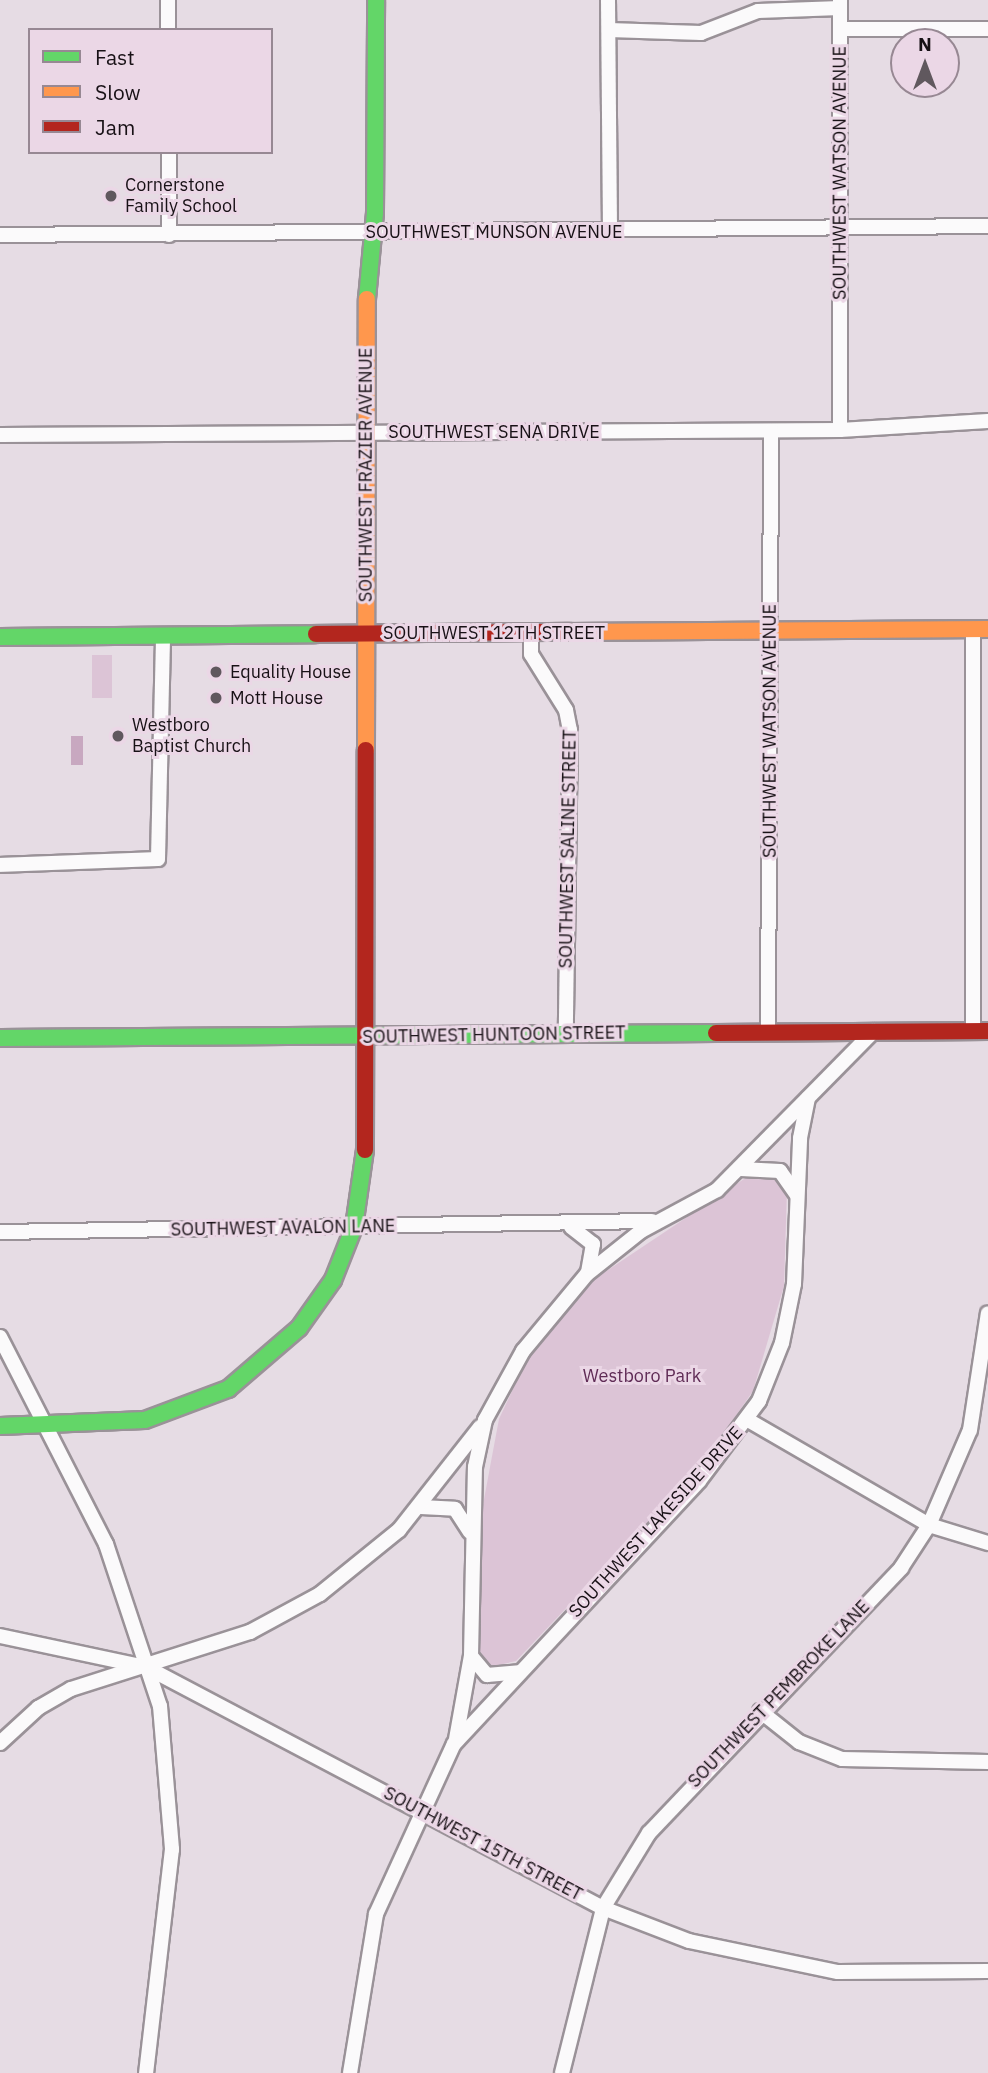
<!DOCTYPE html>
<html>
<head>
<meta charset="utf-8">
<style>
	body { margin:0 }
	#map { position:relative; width:988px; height:2073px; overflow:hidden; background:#e6dce4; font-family:"IBM Plex Sans",sans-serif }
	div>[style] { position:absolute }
	.green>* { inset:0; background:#dcc4d6; transform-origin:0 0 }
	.water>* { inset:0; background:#c8a8c0; transform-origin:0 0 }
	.roads { filter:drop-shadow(2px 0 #9a9298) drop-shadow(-2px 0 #9a9298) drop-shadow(0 2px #9a9298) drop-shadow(0 -2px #9a9298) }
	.street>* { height:14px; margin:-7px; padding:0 7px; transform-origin:7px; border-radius:7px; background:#fbfafb }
	.fast>* { height:16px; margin:-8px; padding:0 8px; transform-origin:8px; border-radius:8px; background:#63d668 }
	.slow>* { height:16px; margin:-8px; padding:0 8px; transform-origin:8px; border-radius:8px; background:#ff974d }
	.jam>* { height:16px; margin:-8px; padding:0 8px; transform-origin:8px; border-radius:8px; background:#b3261e }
	.dots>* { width:19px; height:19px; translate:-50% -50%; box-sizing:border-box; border:4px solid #ebd7e6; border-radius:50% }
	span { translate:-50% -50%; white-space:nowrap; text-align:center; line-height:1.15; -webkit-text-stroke:6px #ebd7e6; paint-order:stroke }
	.street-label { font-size:18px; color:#181116 }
	.poi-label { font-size:18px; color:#181116 }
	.left { translate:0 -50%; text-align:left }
	.park-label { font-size:18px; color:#602c56 }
	.legend { position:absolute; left:28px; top:28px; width:245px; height:126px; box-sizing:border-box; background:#ebd7e6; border:2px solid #978893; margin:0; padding:9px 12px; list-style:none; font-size:21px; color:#181116 }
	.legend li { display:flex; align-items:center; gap:14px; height:35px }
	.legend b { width:35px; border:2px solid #978893 }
	.north { position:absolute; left:890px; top:28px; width:70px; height:70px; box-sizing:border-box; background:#ebd7e6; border:2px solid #978893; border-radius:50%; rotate:0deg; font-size:19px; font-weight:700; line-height:28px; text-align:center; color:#181116 }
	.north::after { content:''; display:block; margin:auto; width:24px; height:32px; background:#60585e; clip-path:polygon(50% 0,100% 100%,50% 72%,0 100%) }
</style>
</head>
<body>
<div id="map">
	<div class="green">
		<i style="left:92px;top:655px;width:20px;height:43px"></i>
		<i style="clip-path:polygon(750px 1175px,771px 1175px,787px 1189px,784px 1286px,753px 1391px,701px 1466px,516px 1661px,490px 1667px,478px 1648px,479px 1526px,499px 1419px,527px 1359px,596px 1278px)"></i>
	</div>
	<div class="water">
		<i style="left:71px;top:736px;width:12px;height:29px"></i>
	</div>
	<div class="roads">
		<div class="street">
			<i style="left:168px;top:0;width:30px;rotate:90deg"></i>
			<i style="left:608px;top:0;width:231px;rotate:89.5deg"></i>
			<i style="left:840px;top:0;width:430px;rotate:90deg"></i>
			<i style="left:840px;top:29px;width:148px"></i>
			<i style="left:609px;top:30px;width:92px;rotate:1.9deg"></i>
			<i style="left:701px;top:33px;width:61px;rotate:-21.1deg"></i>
			<i style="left:758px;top:11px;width:82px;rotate:-2.1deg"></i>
			<i style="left:169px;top:152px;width:83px;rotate:90deg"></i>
			<i style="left:0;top:235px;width:988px;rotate:-0.52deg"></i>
			<i style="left:0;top:435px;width:840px;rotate:-0.34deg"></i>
			<i style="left:840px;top:430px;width:148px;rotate:-3.5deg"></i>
			<i style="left:531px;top:633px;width:21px;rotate:90deg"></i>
			<i style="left:531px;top:654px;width:66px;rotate:58deg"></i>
			<i style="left:566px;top:710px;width:20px;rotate:79deg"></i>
			<i style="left:570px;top:730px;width:304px;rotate:90.8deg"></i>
			<i style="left:0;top:865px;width:158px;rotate:-2.2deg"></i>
			<i style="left:158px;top:859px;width:223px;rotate:-88.7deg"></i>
			<i style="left:973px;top:1031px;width:402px;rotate:-90deg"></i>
			<i style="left:768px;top:1032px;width:601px;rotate:-89.71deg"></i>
			<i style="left:741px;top:1169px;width:39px;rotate:3deg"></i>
			<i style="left:780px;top:1171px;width:29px;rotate:55deg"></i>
			<i style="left:571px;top:1227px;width:28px;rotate:38deg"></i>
			<i style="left:593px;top:1244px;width:29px;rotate:100deg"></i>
			<i style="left:0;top:1232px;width:652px;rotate:-0.97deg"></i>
			<i style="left:0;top:1337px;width:233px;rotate:62.9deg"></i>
			<i style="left:106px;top:1544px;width:171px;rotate:71.6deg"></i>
			<i style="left:160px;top:1706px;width:144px;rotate:85.2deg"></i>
			<i style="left:172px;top:1849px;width:226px;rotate:96.6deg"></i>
			<i style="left:748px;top:1420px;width:209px;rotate:30.1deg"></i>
			<i style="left:929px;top:1525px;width:62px;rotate:17deg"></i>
			<i style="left:421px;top:1507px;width:34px;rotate:3deg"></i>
			<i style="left:455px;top:1509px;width:27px;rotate:57deg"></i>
			<i style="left:0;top:1636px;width:149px;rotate:12deg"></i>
			<i style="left:146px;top:1667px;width:517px;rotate:27.81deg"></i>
			<i style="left:603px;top:1908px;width:92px;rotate:21deg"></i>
			<i style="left:689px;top:1941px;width:152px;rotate:11.8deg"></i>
			<i style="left:838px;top:1972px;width:150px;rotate:-0.4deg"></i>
			<i style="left:471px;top:1656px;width:25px;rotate:50deg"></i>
			<i style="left:487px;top:1675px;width:32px;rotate:-5deg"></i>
			<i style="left:760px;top:1711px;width:50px;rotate:38.5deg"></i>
			<i style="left:799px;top:1742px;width:46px;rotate:21.6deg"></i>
			<i style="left:842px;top:1759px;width:146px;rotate:1.2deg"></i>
			<i style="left:456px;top:1739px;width:84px;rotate:-79.8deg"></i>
			<i style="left:471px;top:1656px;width:189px;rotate:-88.8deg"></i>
			<i style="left:475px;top:1467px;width:48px;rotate:-78deg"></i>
			<i style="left:485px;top:1420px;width:79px;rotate:-61.2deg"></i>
			<i style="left:523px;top:1351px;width:100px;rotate:-50.3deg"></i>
			<i style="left:587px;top:1274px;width:69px;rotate:-38.5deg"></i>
			<i style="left:641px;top:1231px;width:86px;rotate:-28.3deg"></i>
			<i style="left:717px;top:1190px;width:223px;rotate:-45.4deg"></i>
			<i style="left:0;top:1743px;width:52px;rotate:-42.6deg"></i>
			<i style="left:38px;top:1708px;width:38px;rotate:-30deg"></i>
			<i style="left:71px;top:1689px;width:188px;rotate:-17.7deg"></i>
			<i style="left:250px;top:1632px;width:80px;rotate:-28.5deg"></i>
			<i style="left:320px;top:1594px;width:102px;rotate:-39deg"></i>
			<i style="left:399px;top:1530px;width:131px;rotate:-51.8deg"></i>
			<i style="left:350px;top:2073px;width:161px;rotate:-80.7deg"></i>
			<i style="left:376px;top:1914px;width:187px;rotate:-65.4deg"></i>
			<i style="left:454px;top:1744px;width:359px;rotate:-47deg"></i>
			<i style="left:699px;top:1481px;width:100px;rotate:-53.1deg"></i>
			<i style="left:759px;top:1401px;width:62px;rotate:-68.4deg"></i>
			<i style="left:782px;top:1343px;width:60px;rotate:-78.5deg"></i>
			<i style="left:794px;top:1284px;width:146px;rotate:-87.6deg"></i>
			<i style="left:800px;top:1138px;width:41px;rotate:-78.7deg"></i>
			<i style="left:562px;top:2073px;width:170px;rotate:-76deg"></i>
			<i style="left:603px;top:1908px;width:88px;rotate:-58.5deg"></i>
			<i style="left:649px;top:1833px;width:366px;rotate:-46.4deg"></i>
			<i style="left:901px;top:1568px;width:51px;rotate:-56.9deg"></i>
			<i style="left:929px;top:1525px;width:103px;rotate:-66.7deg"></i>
			<i style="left:970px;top:1430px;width:118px;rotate:-81.3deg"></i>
		</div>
		<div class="fast">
			<i style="left:367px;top:299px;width:86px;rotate:-84.7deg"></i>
			<i style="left:375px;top:213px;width:213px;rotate:-89.7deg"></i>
			<i style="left:0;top:637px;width:316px;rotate:-0.5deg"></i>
			<i style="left:0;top:1038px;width:716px;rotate:-0.4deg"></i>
			<i style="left:0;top:1426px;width:145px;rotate:-2.4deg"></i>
			<i style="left:145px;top:1420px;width:89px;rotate:-20.5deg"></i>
			<i style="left:228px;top:1389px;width:94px;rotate:-40.7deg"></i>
			<i style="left:299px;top:1328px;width:59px;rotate:-54.7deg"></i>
			<i style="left:333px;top:1280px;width:57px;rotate:-68.4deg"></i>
			<i style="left:354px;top:1227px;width:78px;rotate:-81.9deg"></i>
		</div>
		<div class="slow">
			<i style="left:569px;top:632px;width:419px;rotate:-0.4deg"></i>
			<i style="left:366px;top:750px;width:451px;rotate:-89.9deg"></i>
		</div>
		<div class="jam">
			<i style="left:316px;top:634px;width:253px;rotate:-0.5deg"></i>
			<i style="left:716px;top:1033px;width:272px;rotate:-0.4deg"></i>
			<i style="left:365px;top:1150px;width:400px;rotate:-89.9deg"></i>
		</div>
	</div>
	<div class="dots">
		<i style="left:111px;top:196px;background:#60585e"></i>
		<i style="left:216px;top:672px;background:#60585e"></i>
		<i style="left:216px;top:698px;background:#60585e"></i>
		<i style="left:118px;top:736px;background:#60585e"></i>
	</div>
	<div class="street-label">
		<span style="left:840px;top:173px;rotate:-90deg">SOUTHWEST WATSON AVENUE</span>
		<span style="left:494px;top:232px">SOUTHWEST MUNSON AVENUE</span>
		<span style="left:494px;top:432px">SOUTHWEST SENA DRIVE</span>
		<span style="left:366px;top:475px;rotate:-90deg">SOUTHWEST FRAZIER AVENUE</span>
		<span style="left:494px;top:633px">SOUTHWEST 12TH STREET</span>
		<span style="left:770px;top:731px;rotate:-90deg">SOUTHWEST WATSON AVENUE</span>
		<span style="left:568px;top:849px;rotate:-89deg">SOUTHWEST SALINE STREET</span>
		<span style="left:494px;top:1035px;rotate:-1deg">SOUTHWEST HUNTOON STREET</span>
		<span style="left:283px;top:1228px;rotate:-1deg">SOUTHWEST AVALON LANE</span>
		<span style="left:656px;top:1522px;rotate:-48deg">SOUTHWEST LAKESIDE DRIVE</span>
		<span style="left:779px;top:1694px;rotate:-46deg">SOUTHWEST PEMBROKE LANE</span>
		<span style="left:483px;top:1844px;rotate:28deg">SOUTHWEST 15TH STREET</span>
	</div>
	<div class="poi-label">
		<span class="left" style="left:125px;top:196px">Cornerstone<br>Family School</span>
		<span class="left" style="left:230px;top:672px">Equality House</span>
		<span class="left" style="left:230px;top:698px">Mott House</span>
		<span class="left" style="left:132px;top:736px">Westboro<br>Baptist Church</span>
	</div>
	<div class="park-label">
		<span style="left:642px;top:1376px">Westboro Park</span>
	</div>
	<ul class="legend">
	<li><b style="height:9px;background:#63d668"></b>Fast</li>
	<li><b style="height:9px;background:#ff974d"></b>Slow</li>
	<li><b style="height:9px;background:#b3261e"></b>Jam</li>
	</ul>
	<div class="north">N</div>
</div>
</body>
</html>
